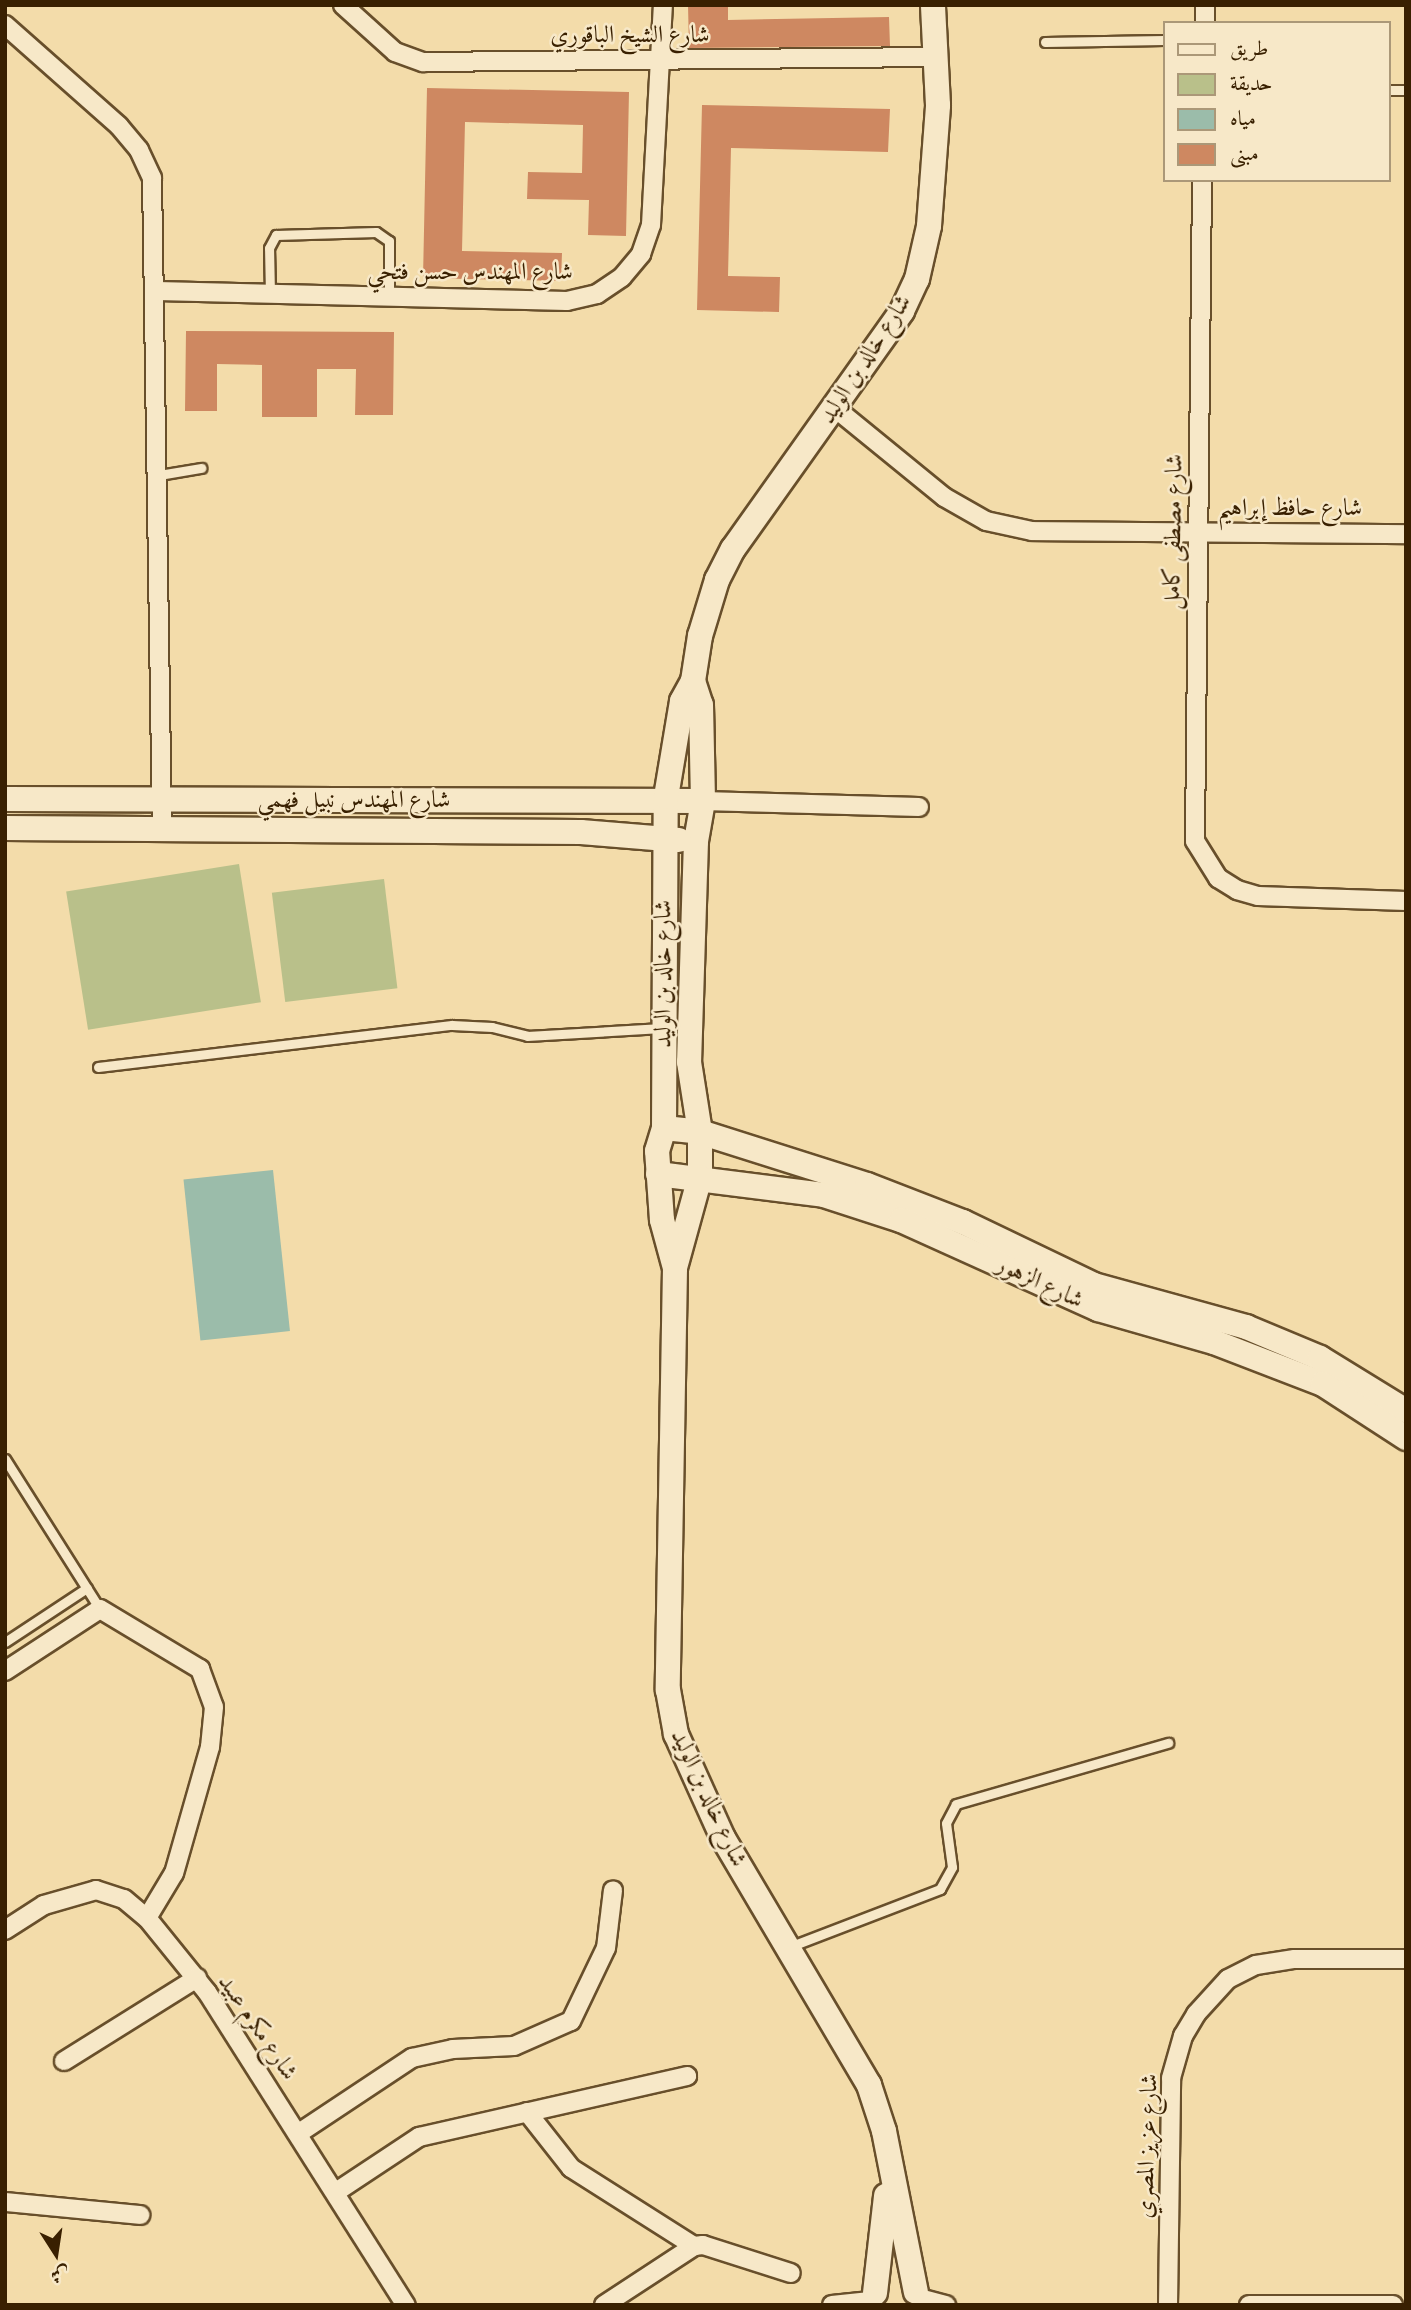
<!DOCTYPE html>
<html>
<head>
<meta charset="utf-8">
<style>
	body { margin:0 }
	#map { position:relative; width:1411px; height:2310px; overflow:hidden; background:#f3dcaa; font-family:Alegreya,Amiri,serif }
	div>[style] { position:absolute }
	.green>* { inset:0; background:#b9c08a; transform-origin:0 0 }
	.water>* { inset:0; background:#9bbcaa; transform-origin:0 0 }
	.building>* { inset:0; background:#ce8861 }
	.roads { filter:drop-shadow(2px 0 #684f2b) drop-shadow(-2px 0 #684f2b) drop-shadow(0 2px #684f2b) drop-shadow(0 -2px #684f2b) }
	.lane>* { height:9px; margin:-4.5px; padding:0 4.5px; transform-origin:4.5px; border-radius:4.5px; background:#f7e8c8 }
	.street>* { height:18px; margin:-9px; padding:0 9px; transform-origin:9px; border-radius:9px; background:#f7e8c8 }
	.secondary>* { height:24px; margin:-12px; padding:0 12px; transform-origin:12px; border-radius:12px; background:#f7e8c8 }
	span { translate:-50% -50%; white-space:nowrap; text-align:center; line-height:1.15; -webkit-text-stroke:5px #f7e8c8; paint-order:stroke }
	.street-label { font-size:24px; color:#392001 }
	.frame { position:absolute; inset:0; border:7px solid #392001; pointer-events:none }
	.legend { position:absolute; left:1163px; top:21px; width:228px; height:161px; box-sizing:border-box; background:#f7e8c8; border:2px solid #ab9878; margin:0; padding:9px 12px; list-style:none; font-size:21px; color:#392001 }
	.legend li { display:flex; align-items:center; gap:14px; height:35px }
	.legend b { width:35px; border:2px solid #ab9878 }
	.north { position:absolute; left:21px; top:2219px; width:70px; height:70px; -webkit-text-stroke:5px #f7e8c8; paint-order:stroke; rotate:168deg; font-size:19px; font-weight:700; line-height:28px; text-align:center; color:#392001 }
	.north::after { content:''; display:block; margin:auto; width:24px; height:32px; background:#392001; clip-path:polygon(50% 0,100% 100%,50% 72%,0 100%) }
</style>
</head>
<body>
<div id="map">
	<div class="green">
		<i style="left:239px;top:864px;width:140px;height:175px;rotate:81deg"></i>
		<i style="left:384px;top:879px;width:110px;height:113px;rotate:83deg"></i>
	</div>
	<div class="water">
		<i style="left:273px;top:1170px;width:162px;height:90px;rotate:84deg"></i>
	</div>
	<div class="building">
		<i style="clip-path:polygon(688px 5px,728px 5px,728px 20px,889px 17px,890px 46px,689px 48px)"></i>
		<i style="clip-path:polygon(427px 88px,629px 92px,626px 236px,588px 235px,589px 200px,527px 199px,528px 172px,582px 173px,583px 125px,465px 122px,462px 251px,562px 253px,561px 281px,423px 278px)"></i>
		<i style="clip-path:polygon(702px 105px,890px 109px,888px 152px,731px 148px,728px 276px,780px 277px,779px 312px,697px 310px)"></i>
		<i style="clip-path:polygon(186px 331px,394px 332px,393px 415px,355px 415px,356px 369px,317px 369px,317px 417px,262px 417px,262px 365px,217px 364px,217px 411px,185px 411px)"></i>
	</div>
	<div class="roads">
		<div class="lane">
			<i style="left:1045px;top:42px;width:119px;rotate:-1deg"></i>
			<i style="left:1388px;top:90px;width:18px"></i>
			<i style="left:270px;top:294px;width:46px;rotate:-91.2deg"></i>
			<i style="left:269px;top:248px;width:15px;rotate:-62deg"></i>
			<i style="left:276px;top:235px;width:100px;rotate:-1.7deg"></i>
			<i style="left:376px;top:232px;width:16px;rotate:35deg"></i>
			<i style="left:389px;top:241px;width:56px;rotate:90deg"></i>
			<i style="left:159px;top:475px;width:43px;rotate:-9.5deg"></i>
			<i style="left:98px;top:1067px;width:356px;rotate:-6.8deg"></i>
			<i style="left:452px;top:1025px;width:40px;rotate:2.9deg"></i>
			<i style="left:492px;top:1027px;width:36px;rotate:14deg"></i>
			<i style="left:527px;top:1036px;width:135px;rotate:-3.4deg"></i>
			<i style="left:5px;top:1459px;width:178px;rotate:57.7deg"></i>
			<i style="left:5px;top:1642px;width:98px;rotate:-33.4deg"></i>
			<i style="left:789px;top:1947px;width:162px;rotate:-21deg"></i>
			<i style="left:940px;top:1889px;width:25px;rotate:-61deg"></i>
			<i style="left:952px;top:1867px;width:44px;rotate:-97.8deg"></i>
			<i style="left:946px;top:1823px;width:21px;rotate:-62deg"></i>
			<i style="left:956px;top:1804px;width:221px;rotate:-16.1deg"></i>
		</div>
		<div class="street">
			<i style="left:343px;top:5px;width:70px;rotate:42.1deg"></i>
			<i style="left:395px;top:52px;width:30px;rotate:20deg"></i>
			<i style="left:423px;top:62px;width:514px;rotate:-0.56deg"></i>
			<i style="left:1205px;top:23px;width:18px;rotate:-90deg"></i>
			<i style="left:5px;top:25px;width:152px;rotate:41.5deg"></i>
			<i style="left:119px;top:126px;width:31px;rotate:50deg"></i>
			<i style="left:139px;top:150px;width:31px;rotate:65deg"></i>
			<i style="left:152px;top:178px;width:651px;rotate:89.12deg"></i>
			<i style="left:1202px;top:180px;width:661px;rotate:90.61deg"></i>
			<i style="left:1195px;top:841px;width:44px;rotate:58.1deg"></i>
			<i style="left:1218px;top:878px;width:22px;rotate:32deg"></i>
			<i style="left:1237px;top:890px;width:22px;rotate:16deg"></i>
			<i style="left:1258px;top:896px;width:148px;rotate:1.9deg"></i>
			<i style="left:157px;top:291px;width:410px;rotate:1.4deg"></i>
			<i style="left:567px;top:301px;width:31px;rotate:-13deg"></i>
			<i style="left:597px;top:294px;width:30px;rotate:-34deg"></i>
			<i style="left:622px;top:277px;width:30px;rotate:-50deg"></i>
			<i style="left:641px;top:254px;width:31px;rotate:-71deg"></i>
			<i style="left:651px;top:225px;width:220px;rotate:-86.9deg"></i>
			<i style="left:835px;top:408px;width:141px;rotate:39.2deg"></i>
			<i style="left:944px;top:497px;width:48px;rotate:29.7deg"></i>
			<i style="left:986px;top:521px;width:47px;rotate:12.3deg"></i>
			<i style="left:1032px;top:531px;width:374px;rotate:0.5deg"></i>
			<i style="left:703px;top:801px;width:216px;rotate:1.6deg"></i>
			<i style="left:5px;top:1671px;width:113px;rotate:-33.1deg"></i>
			<i style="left:100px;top:1609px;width:117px;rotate:31deg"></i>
			<i style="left:200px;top:1669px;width:40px;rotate:69.8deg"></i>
			<i style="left:214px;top:1707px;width:40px;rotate:95.7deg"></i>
			<i style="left:210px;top:1747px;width:131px;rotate:105.9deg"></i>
			<i style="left:174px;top:1873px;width:52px;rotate:121deg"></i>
			<i style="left:5px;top:1930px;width:46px;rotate:-32.7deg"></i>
			<i style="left:44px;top:1905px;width:54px;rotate:-16.1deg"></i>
			<i style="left:96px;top:1890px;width:29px;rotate:18deg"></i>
			<i style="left:124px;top:1899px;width:30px;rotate:40deg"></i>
			<i style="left:147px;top:1918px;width:95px;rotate:51deg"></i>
			<i style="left:207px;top:1992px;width:371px;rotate:57.6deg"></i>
			<i style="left:64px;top:2061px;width:157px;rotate:-32deg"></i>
			<i style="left:527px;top:2112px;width:71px;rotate:51.8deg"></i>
			<i style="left:571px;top:2168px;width:146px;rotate:32.4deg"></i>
			<i style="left:299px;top:2133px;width:136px;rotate:-33.6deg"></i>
			<i style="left:412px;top:2058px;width:42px;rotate:-12.4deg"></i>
			<i style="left:453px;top:2049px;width:61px;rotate:-2.8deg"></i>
			<i style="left:514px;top:2046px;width:62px;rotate:-23.7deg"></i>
			<i style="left:571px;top:2021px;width:81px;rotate:-64.4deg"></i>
			<i style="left:606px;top:1948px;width:58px;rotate:-83.1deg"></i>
			<i style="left:336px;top:2192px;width:100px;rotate:-33.5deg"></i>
			<i style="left:419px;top:2137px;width:275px;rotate:-12.8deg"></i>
			<i style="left:5px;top:2202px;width:136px;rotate:5.5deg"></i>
			<i style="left:923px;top:2299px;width:24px;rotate:15deg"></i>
			<i style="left:604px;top:2305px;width:108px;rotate:-33.2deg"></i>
			<i style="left:694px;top:2246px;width:9px;rotate:-6deg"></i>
			<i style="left:703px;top:2245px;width:92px;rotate:17.7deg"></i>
			<i style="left:832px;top:2305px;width:36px;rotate:-6deg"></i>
			<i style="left:1168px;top:2305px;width:227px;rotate:-89.2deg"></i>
			<i style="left:1171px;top:2078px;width:44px;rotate:-74.1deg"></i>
			<i style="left:1183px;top:2036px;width:26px;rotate:-59deg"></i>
			<i style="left:1196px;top:2014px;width:47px;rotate:-47.6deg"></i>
			<i style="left:1228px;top:1979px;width:31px;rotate:-27deg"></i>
			<i style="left:1256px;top:1965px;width:39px;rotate:-9deg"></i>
			<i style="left:1295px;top:1959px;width:111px"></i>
			<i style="left:1249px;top:2305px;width:144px"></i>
		</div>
		<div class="secondary">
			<i style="left:693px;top:681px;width:25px;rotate:72deg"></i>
			<i style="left:701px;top:705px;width:96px;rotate:88.8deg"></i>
			<i style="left:703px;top:801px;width:41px;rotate:99.9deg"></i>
			<i style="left:696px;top:841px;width:221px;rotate:91.8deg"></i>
			<i style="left:689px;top:1062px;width:71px;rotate:81.1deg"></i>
			<i style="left:700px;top:1132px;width:45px;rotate:90deg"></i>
			<i style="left:700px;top:1177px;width:94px;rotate:105.4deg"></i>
			<i style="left:675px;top:1268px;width:422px;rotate:91deg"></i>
			<i style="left:668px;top:1690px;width:45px;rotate:79.7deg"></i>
			<i style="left:676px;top:1734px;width:114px;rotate:65.7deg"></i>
			<i style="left:723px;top:1838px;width:287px;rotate:59.4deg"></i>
			<i style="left:869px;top:2085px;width:48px;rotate:71.9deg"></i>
			<i style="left:884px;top:2131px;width:164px;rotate:78.8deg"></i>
			<i style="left:5px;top:799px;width:698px;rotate:0.16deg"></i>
			<i style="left:5px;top:828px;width:576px;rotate:0.4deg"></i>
			<i style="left:581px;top:832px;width:98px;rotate:4.7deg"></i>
			<i style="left:664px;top:1128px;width:36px;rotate:6deg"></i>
			<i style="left:700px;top:1132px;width:175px;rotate:17.6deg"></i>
			<i style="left:867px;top:1185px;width:103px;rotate:21.1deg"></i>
			<i style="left:963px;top:1222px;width:145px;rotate:25.7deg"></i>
			<i style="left:1094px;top:1285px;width:158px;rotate:15.4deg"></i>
			<i style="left:1246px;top:1327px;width:80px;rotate:22.7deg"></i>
			<i style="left:1320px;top:1358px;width:101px;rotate:31.6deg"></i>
			<i style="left:658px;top:1174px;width:167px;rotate:7.2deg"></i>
			<i style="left:824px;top:1195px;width:81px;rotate:18deg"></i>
			<i style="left:901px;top:1220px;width:216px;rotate:24.3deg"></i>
			<i style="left:1098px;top:1309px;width:121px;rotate:15.9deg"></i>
			<i style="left:1214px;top:1342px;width:117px;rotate:21.1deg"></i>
			<i style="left:1323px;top:1384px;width:99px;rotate:33deg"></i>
			<i style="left:675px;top:1268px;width:50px;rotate:-105.2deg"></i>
			<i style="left:662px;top:1220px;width:69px;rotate:-94.1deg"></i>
			<i style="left:657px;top:1151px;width:24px;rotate:-73deg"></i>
			<i style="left:664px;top:1128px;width:331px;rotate:-89.7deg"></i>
			<i style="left:666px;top:797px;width:97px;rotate:-80.5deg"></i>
			<i style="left:682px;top:701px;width:23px;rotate:-61deg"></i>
			<i style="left:693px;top:681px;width:46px;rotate:-81.2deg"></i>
			<i style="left:700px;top:636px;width:59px;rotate:-73.1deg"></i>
			<i style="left:717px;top:580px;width:35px;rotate:-63deg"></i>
			<i style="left:733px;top:549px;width:292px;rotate:-54.6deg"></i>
			<i style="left:902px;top:311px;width:35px;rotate:-65deg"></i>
			<i style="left:917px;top:279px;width:54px;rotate:-77.2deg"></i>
			<i style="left:929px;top:226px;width:121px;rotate:-85.7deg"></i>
			<i style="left:938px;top:105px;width:100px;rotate:-92.9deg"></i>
			<i style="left:875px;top:2293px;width:98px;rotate:-83.5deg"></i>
		</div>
	</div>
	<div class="street-label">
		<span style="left:630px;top:35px">شارع الشيخ الباقوري</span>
		<span style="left:470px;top:272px">شارع المهندس حسن فتحي</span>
		<span style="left:865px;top:359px;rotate:-57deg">شارع خالد بن الوليد</span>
		<span style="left:1290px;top:508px">شارع حافظ إبراهيم</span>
		<span style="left:1173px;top:532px;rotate:-89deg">شارع مصطفى كامل</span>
		<span style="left:354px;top:800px">شارع المهندس نبيل فهمي</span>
		<span style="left:663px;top:974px;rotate:-90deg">شارع خالد بن الوليد</span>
		<span style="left:1040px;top:1282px;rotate:25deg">شارع الزهور</span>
		<span style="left:709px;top:1798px;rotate:65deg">شارع خالد بن الوليد</span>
		<span style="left:258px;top:2027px;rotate:56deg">شارع مكرم عبيد</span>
		<span style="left:1147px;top:2146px;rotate:-88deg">شارع عزيز المصري</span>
	</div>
	<div class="frame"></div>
	<ul class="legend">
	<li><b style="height:9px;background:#f7e8c8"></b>طريق</li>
	<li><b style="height:19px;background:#b9c08a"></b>حديقة</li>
	<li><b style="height:19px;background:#9bbcaa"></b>مياه</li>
	<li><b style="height:19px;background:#ce8861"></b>مبنى</li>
	</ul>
	<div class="north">ش</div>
</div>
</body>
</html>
